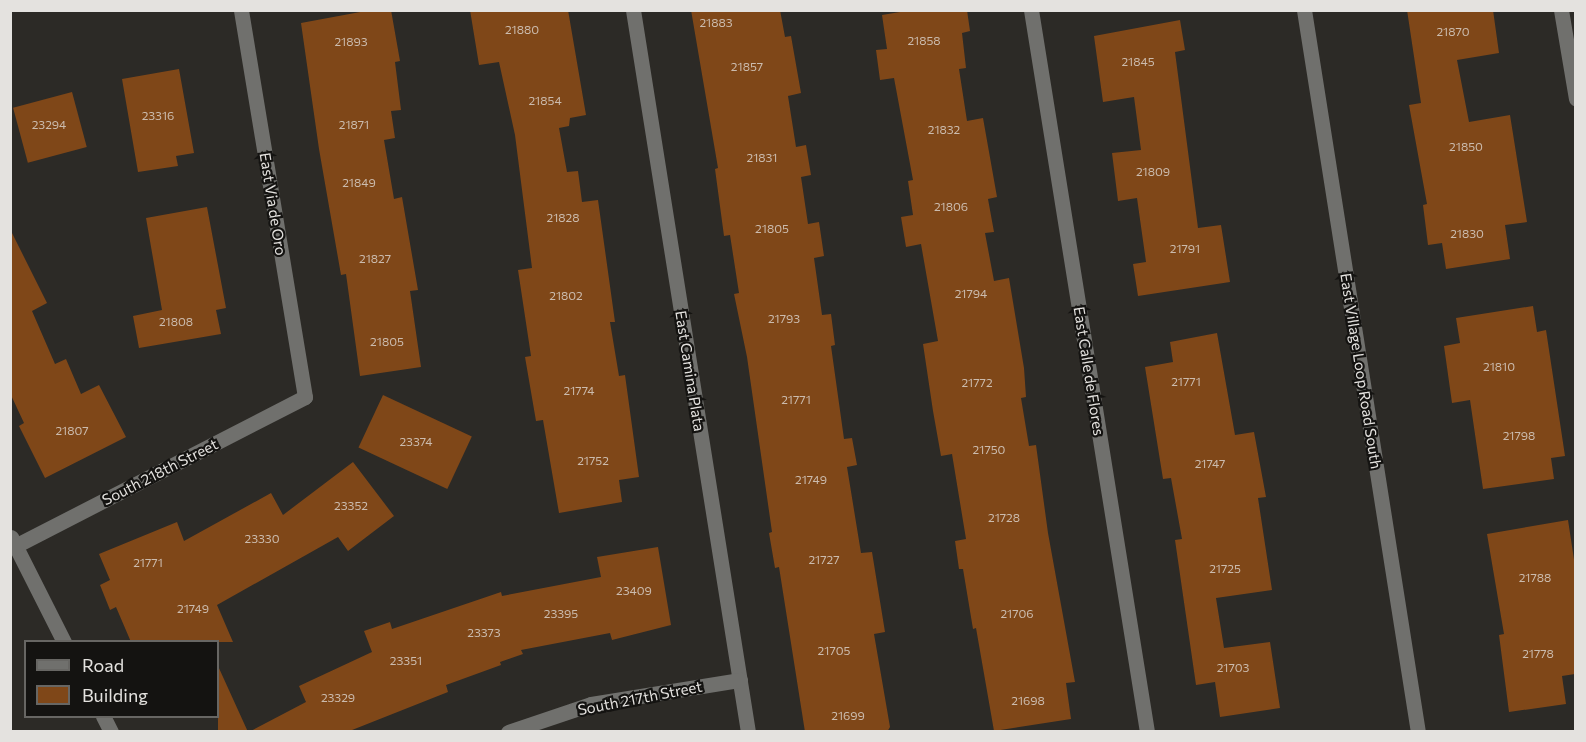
<!DOCTYPE html>
<html>
<head>
<meta charset="utf-8">
<style>
	body { margin:0 }
	#map { position:relative; width:1586px; height:742px; overflow:hidden; background:#2c2a26; font-family:Commissioner,sans-serif }
	div>[style] { position:absolute }
	.building>* { inset:0; background:#7f4718; transform-origin:0 0 }
	.minor>* { height:15px; margin:-7.5px; padding:0 7.5px; transform-origin:7.5px; border-radius:7.5px; background:#70706d }
	span { translate:-50% -50%; white-space:nowrap; text-align:center; line-height:1.15; -webkit-text-stroke:4.5px #141311; paint-order:stroke }
	.number-label { font-size:12px; color:#cbbbad }
	.number-label span { -webkit-text-stroke-width:0 }
	.street-label { font-size:15px; color:#e4e2df }
	.frame { position:absolute; inset:0; border:12px solid #e4e2df; pointer-events:none }
	.legend { position:absolute; left:24px; top:640px; width:195px; height:78px; box-sizing:border-box; background:#141311; border:2px solid #676663; margin:0; padding:8px 10px; list-style:none; font-size:18px; color:#e4e2df }
	.legend li { display:flex; align-items:center; gap:12px; height:30px }
	.legend b { width:30px; border:2px solid #676663 }
</style>
</head>
<body>
<div id="map">
	<div class="building">
		<i style="clip-path:polygon(371px 10px,391px 10px,400px 61px,395px 62px,401px 110px,391px 111px,395px 138px,384px 140px,394px 199px,402px 197px,418px 290px,410px 291px,421px 367px,360px 376px,346px 274px,341px 275px,319px 149px,301px 23px)"></i>
		<i style="clip-path:polygon(470px 10px,568px 10px,586px 115px,570px 118px,569px 126px,559px 128px,567px 172px,578px 171px,582px 202px,598px 200px,615px 322px,610px 322px,619px 376px,625px 375px,639px 477px,619px 480px,622px 502px,559px 513px,543px 420px,536px 421px,525px 357px,531px 356px,518px 270px,532px 268px,515px 135px,499px 62px,479px 65px)"></i>
		<i style="clip-path:polygon(691px 10px,780px 10px,785px 37px,791px 36px,801px 93px,788px 96px,796px 147px,806px 145px,811px 175px,801px 177px,808px 224px,819px 222px,824px 256px,814px 258px,822px 315px,831px 314px,835px 345px,831px 346px,844px 439px,852px 438px,857px 465px,847px 467px,861px 553px,872px 552px,885px 632px,874px 634px,890px 727px,887px 732px,805px 732px,779px 567px,775px 568px,769px 533px,772px 532px,747px 357px,734px 294px,739px 293px,730px 235px,724px 236px,715px 169px,718px 168px)"></i>
		<i style="clip-path:polygon(912px 10px,967px 10px,970px 31px,962px 33px,966px 68px,959px 69px,967px 121px,983px 118px,997px 197px,988px 199px,994px 232px,985px 233px,994px 281px,1009px 278px,1024px 368px,1026px 397px,1021px 398px,1029px 446px,1036px 445px,1048px 533px,1075px 682px,1066px 683px,1071px 719px,994px 731px,976px 628px,973px 629px,963px 569px,959px 569px,955px 541px,966px 539px,952px 454px,941px 456px,933px 411px,923px 344px,938px 341px,921px 244px,906px 247px,901px 217px,913px 215px,908px 181px,913px 180px,894px 78px,880px 80px,876px 50px,887px 49px,882px 15px)"></i>
		<i style="clip-path:polygon(1407px 10px,1493px 10px,1499px 53px,1457px 60px,1469px 122px,1510px 115px,1527px 222px,1505px 225px,1510px 259px,1446px 269px,1442px 243px,1428px 245px,1423px 205px,1427px 204px,1409px 105px,1421px 103px)"></i>
		<i style="clip-path:polygon(1180px 20px,1185px 50px,1175px 52px,1198px 228px,1221px 225px,1230px 282px,1138px 296px,1133px 264px,1146px 262px,1137px 198px,1118px 201px,1112px 153px,1141px 150px,1134px 97px,1103px 102px,1094px 36px)"></i>
		<i style="clip-path:polygon(179px 69px,194px 153px,176px 156px,178px 166px,138px 172px,122px 79px)"></i>
		<i style="left:72px;top:92px;width:57px;height:61px;rotate:75deg"></i>
		<i style="clip-path:polygon(207px 207px,226px 308px,216px 310px,221px 334px,139px 348px,133px 316px,162px 310px,146px 218px)"></i>
		<i style="clip-path:polygon(10px 229px,47px 303px,32px 311px,55px 364px,66px 359px,81px 394px,99px 385px,126px 437px,45px 478px,19px 426px,24px 423px,10px 393px)"></i>
		<i style="clip-path:polygon(1533px 306px,1537px 332px,1546px 330px,1565px 456px,1551px 458px,1554px 479px,1483px 489px,1470px 400px,1452px 403px,1444px 346px,1460px 343px,1456px 318px)"></i>
		<i style="clip-path:polygon(1217px 333px,1235px 435px,1254px 432px,1266px 497px,1258px 498px,1272px 590px,1216px 598px,1224px 648px,1270px 642px,1280px 708px,1220px 717px,1215px 682px,1196px 685px,1175px 540px,1182px 539px,1171px 478px,1163px 479px,1145px 367px,1173px 362px,1170px 342px)"></i>
		<i style="left:383px;top:395px;width:98px;height:58px;rotate:25deg"></i>
		<i style="clip-path:polygon(353px 462px,394px 516px,348px 551px,338px 537px,217px 605px,233px 642px,131px 642px,116px 607px,110px 610px,100px 585px,110px 580px,99px 554px,177px 522px,184px 541px,271px 493px,283px 515px)"></i>
		<i style="clip-path:polygon(1568px 520px,1575px 566px,1575px 674px,1562px 676px,1566px 704px,1509px 712px,1499px 635px,1504px 634px,1487px 534px)"></i>
		<i style="clip-path:polygon(658px 547px,671px 625px,612px 640px,610px 633px,521px 650px,523px 654px,500px 662px,501px 665px,446px 685px,448px 692px,347px 732px,249px 732px,306px 702px,299px 686px,372px 652px,364px 631px,390px 622px,392px 629px,501px 592px,502px 596px,601px 577px,597px 557px)"></i>
		<i style="clip-path:polygon(218px 666px,248px 732px,218px 732px)"></i>
	</div>
	<div class="minor">
		<i style="left:633px;top:10px;width:731px;rotate:80.95deg"></i>
		<i style="left:1031px;top:10px;width:731px;rotate:80.87deg"></i>
		<i style="left:1304px;top:10px;width:731px;rotate:81.03deg"></i>
		<i style="left:1561px;top:10px;width:90px;rotate:80.4deg"></i>
		<i style="left:11px;top:537px;width:118px;rotate:63.2deg"></i>
		<i style="left:15px;top:546px;width:326px;rotate:-27.2deg"></i>
		<i style="left:305px;top:397px;width:392px;rotate:-99.4deg"></i>
		<i style="left:103px;top:716px;width:18px;rotate:63deg"></i>
		<i style="left:508px;top:732px;width:88px;rotate:-18.6deg"></i>
		<i style="left:591px;top:704px;width:151px;rotate:-9.2deg"></i>
	</div>
	<div class="number-label">
		<span style="left:716px;top:23px">21883</span>
		<span style="left:522px;top:30px">21880</span>
		<span style="left:1453px;top:32px">21870</span>
		<span style="left:924px;top:41px">21858</span>
		<span style="left:351px;top:42px">21893</span>
		<span style="left:1138px;top:62px">21845</span>
		<span style="left:747px;top:67px">21857</span>
		<span style="left:545px;top:101px">21854</span>
		<span style="left:158px;top:116px">23316</span>
		<span style="left:49px;top:125px">23294</span>
		<span style="left:354px;top:125px">21871</span>
		<span style="left:944px;top:130px">21832</span>
		<span style="left:1466px;top:147px">21850</span>
		<span style="left:762px;top:158px">21831</span>
		<span style="left:1153px;top:172px">21809</span>
		<span style="left:359px;top:183px">21849</span>
		<span style="left:951px;top:207px">21806</span>
		<span style="left:563px;top:218px">21828</span>
		<span style="left:772px;top:229px">21805</span>
		<span style="left:1467px;top:234px">21830</span>
		<span style="left:1185px;top:249px">21791</span>
		<span style="left:375px;top:259px">21827</span>
		<span style="left:971px;top:294px">21794</span>
		<span style="left:566px;top:296px">21802</span>
		<span style="left:784px;top:319px">21793</span>
		<span style="left:176px;top:322px">21808</span>
		<span style="left:387px;top:342px">21805</span>
		<span style="left:1499px;top:367px">21810</span>
		<span style="left:1186px;top:382px">21771</span>
		<span style="left:977px;top:383px">21772</span>
		<span style="left:579px;top:391px">21774</span>
		<span style="left:796px;top:400px">21771</span>
		<span style="left:72px;top:431px">21807</span>
		<span style="left:1519px;top:436px">21798</span>
		<span style="left:416px;top:442px">23374</span>
		<span style="left:989px;top:450px">21750</span>
		<span style="left:593px;top:461px">21752</span>
		<span style="left:1210px;top:464px">21747</span>
		<span style="left:811px;top:480px">21749</span>
		<span style="left:351px;top:506px">23352</span>
		<span style="left:1004px;top:518px">21728</span>
		<span style="left:262px;top:539px">23330</span>
		<span style="left:824px;top:560px">21727</span>
		<span style="left:148px;top:563px">21771</span>
		<span style="left:1225px;top:569px">21725</span>
		<span style="left:1535px;top:578px">21788</span>
		<span style="left:634px;top:591px">23409</span>
		<span style="left:193px;top:609px">21749</span>
		<span style="left:561px;top:614px">23395</span>
		<span style="left:1017px;top:614px">21706</span>
		<span style="left:484px;top:633px">23373</span>
		<span style="left:834px;top:651px">21705</span>
		<span style="left:1538px;top:654px">21778</span>
		<span style="left:406px;top:661px">23351</span>
		<span style="left:1233px;top:668px">21703</span>
		<span style="left:338px;top:698px">23329</span>
		<span style="left:1028px;top:701px">21698</span>
		<span style="left:848px;top:716px">21699</span>
	</div>
	<div class="street-label">
		<span style="left:273px;top:204px;rotate:81deg">East Via de Oro</span>
		<span style="left:690px;top:371px;rotate:81deg">East Camina Plata</span>
		<span style="left:1089px;top:371px;rotate:81deg">East Calle de Flores</span>
		<span style="left:1361px;top:371px;rotate:81deg">East Village Loop Road South</span>
		<span style="left:160px;top:472px;rotate:-27deg">South 218th Street</span>
		<span style="left:640px;top:698px;rotate:-11deg">South 217th Street</span>
	</div>
	<div class="frame"></div>
	<ul class="legend">
	<li><b style="height:8px;background:#70706d"></b>Road</li>
	<li><b style="height:16px;background:#7f4718"></b>Building</li>
	</ul>
</div>
</body>
</html>
